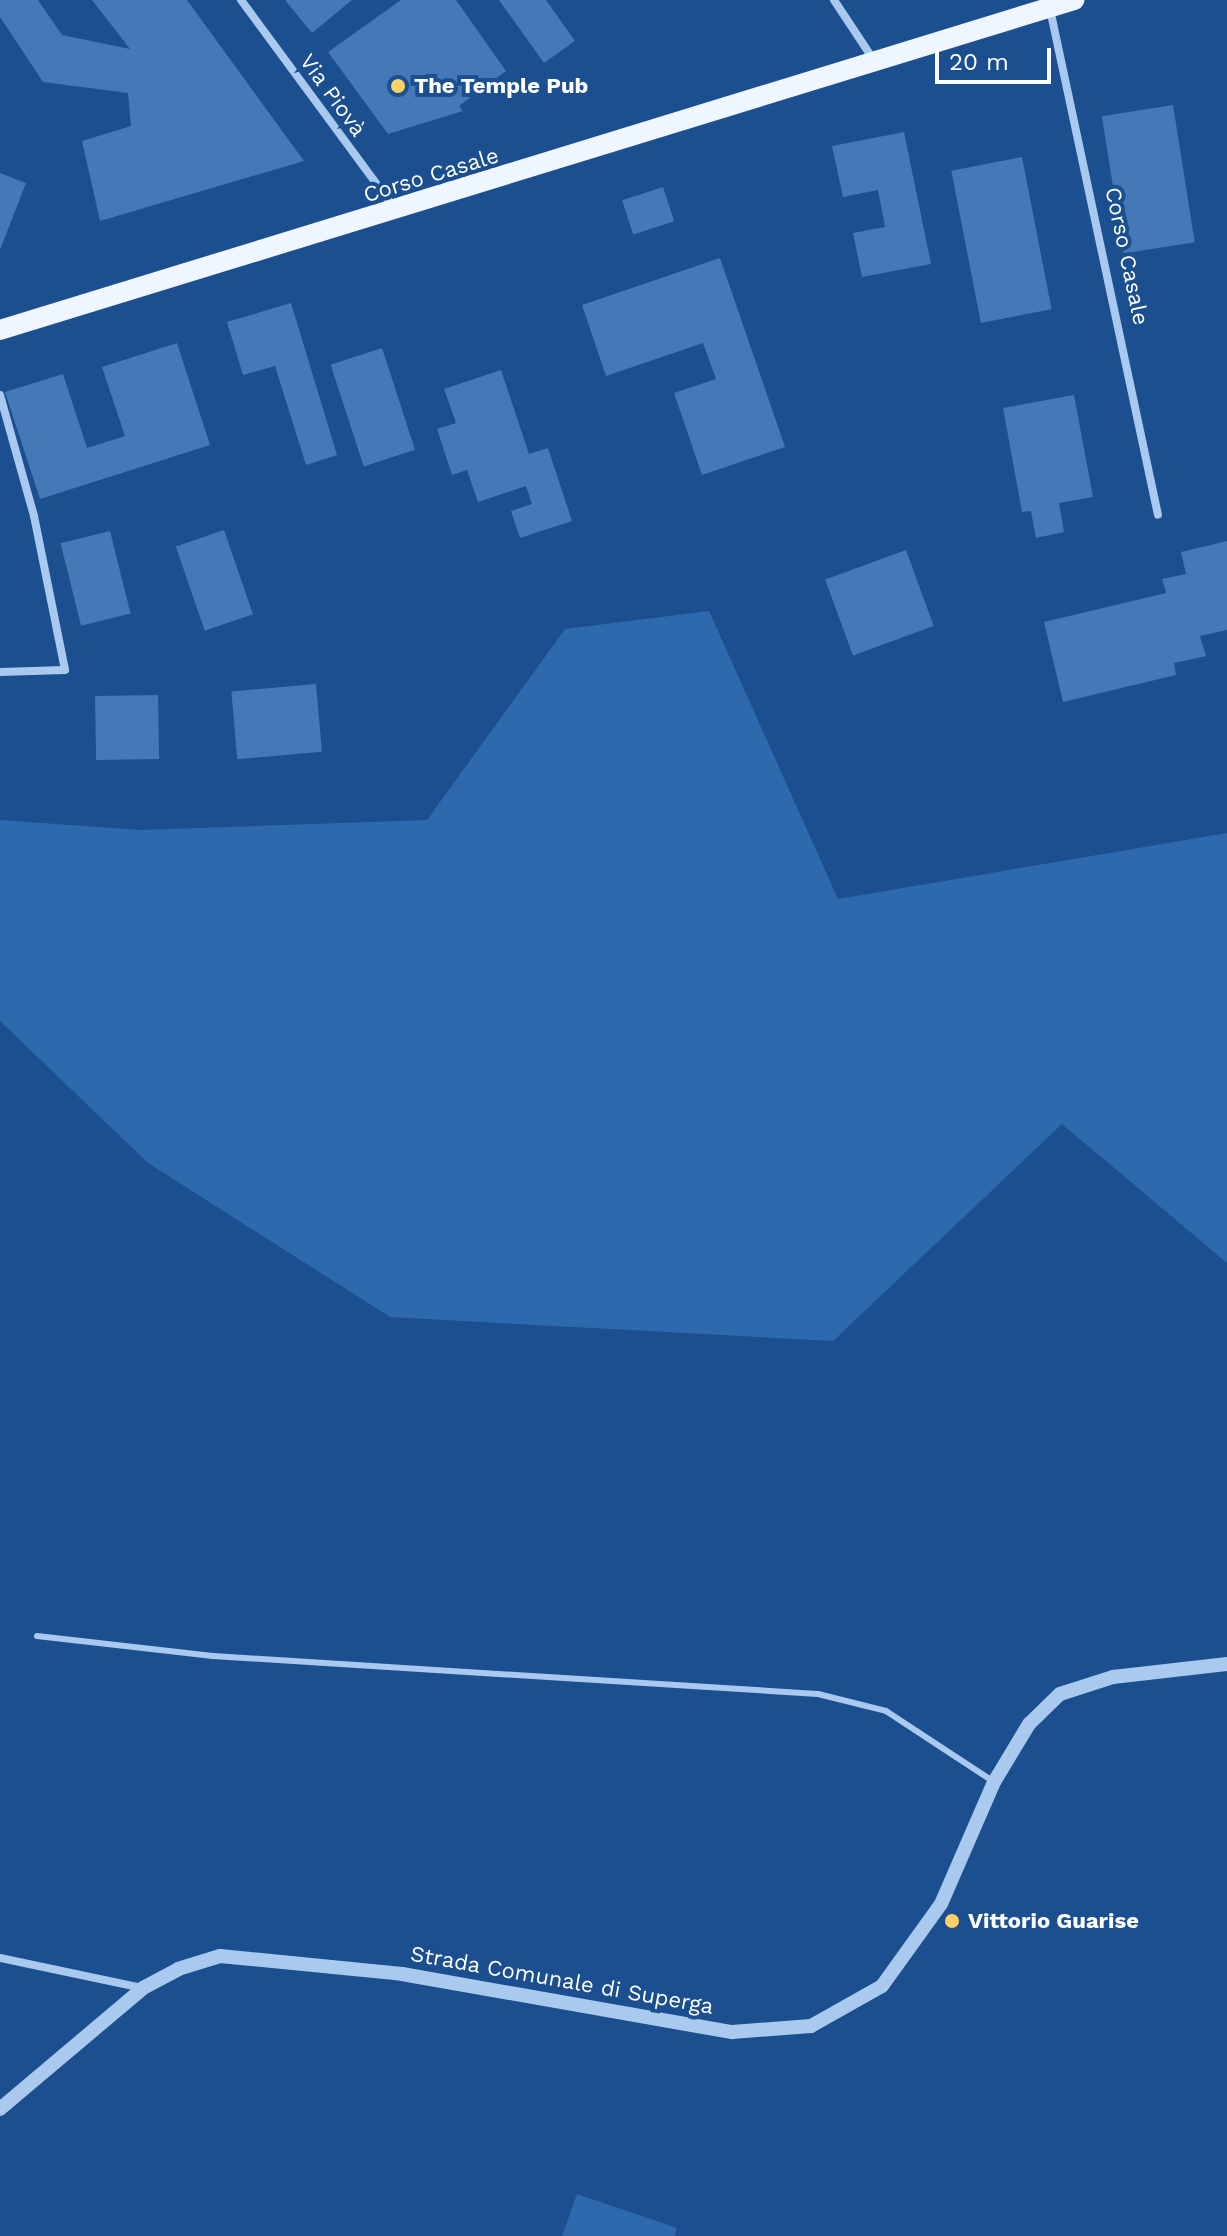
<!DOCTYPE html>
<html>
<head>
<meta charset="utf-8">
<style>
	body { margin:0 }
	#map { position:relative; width:1227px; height:2236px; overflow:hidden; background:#1b4f8f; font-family:"Work Sans",sans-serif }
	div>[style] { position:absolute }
	.green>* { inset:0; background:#2e69ad }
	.building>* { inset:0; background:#4478b7; transform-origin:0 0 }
	.service>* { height:6px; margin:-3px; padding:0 3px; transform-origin:3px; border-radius:3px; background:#a9c9ee }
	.minor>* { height:8px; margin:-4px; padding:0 4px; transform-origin:4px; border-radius:4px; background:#a9c9ee }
	.tertiary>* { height:14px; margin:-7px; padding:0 7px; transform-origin:7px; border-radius:7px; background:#a9c9ee }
	.primary>* { height:20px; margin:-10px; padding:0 10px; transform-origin:10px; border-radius:10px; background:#f0f6ff }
	.dots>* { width:22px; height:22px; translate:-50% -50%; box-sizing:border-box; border:4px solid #1b4f8f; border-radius:50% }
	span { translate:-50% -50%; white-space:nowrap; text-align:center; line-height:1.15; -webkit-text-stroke:8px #1b4f8f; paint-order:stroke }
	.poi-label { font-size:22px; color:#fff; font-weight:700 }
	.left { translate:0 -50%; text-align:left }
	.street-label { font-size:22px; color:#fff }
	.scale { position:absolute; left:935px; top:48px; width:116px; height:36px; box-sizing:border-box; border:4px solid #fff; border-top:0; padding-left:10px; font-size:24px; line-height:28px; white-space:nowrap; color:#fff; -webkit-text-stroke:6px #1b4f8f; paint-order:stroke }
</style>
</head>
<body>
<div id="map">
	<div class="green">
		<i style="clip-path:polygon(709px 611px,838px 899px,1227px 833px,1227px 1263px,1062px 1124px,833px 1341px,390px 1317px,148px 1163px,0 1021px,0 820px,140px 830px,427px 820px,565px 629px)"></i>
		<i style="clip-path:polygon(577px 2194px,677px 2228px,674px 2236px,562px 2236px)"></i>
	</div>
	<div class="building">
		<i style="clip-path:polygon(0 0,38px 0,62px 35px,130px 49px,92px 0,187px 0,304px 161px,100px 221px,82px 141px,131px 126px,128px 93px,43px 82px,0 17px)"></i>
		<i style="clip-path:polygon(285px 0,352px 0,312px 33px)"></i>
		<i style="clip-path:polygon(401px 0,456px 0,506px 71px,459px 106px,463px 111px,388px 134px,328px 52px)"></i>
		<i style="clip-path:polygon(499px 0,546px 0,575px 41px,544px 63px)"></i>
		<i style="left:1173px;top:105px;width:139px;height:72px;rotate:81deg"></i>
		<i style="clip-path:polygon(904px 132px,931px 264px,862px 277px,853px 233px,885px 227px,878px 190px,843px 197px,832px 146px)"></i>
		<i style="left:1022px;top:157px;width:155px;height:72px;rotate:79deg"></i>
		<i style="clip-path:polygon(0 173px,26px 183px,0 250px)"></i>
		<i style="left:663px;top:187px;width:36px;height:43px;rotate:72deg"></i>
		<i style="clip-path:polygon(720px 258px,785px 447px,702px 475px,674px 393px,716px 379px,703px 343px,606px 376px,582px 305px)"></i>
		<i style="clip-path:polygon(291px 303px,337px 455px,306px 465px,275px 366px,243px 375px,227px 322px)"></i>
		<i style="clip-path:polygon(177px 343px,210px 445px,40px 499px,5px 392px,63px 374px,87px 448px,125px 436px,102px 367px)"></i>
		<i style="left:382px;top:348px;width:107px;height:54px;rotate:72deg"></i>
		<i style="clip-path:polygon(501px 370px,529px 454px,548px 448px,572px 521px,520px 538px,511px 511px,532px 504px,526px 486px,478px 502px,467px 470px,452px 475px,437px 429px,456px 423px,444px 389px)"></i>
		<i style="clip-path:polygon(1074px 395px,1093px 497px,1059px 503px,1064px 532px,1036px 538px,1031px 511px,1022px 512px,1003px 408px)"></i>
		<i style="left:224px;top:530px;width:89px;height:51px;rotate:71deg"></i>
		<i style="left:110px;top:531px;width:85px;height:51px;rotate:76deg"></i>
		<i style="clip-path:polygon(1227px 541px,1227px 630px,1200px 636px,1206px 656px,1174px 663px,1176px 675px,1063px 702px,1044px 622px,1166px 593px,1162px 579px,1186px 574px,1181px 552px)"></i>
		<i style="left:906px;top:550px;width:81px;height:86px;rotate:70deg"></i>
		<i style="left:316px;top:684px;width:68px;height:85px;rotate:85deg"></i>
		<i style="left:158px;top:695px;width:64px;height:63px;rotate:89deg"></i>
	</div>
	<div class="service">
		<i style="left:37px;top:1636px;width:177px;rotate:6.5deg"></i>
		<i style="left:213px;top:1656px;width:606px;rotate:3.59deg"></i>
		<i style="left:818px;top:1694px;width:70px;rotate:14deg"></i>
		<i style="left:886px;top:1711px;width:129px;rotate:33.3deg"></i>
	</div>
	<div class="minor">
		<i style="left:241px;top:0;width:260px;rotate:53.6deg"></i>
		<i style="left:834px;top:0;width:71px;rotate:56.5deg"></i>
		<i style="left:1050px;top:9px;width:517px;rotate:77.95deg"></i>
		<i style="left:0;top:395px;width:126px;rotate:74.3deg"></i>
		<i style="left:34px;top:516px;width:157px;rotate:78.6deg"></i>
		<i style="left:65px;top:670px;width:65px;rotate:178.2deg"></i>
		<i style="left:0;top:1958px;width:145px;rotate:11.9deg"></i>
	</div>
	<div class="tertiary">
		<i style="left:0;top:2109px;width:187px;rotate:-40.2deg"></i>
		<i style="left:143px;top:1988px;width:40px;rotate:-28deg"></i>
		<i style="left:178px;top:1969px;width:44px;rotate:-17.2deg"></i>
		<i style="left:220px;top:1956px;width:183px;rotate:5.6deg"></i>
		<i style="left:402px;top:1974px;width:335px;rotate:10deg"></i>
		<i style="left:732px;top:2032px;width:79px;rotate:-4.3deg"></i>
		<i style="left:811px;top:2026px;width:81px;rotate:-29.4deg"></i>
		<i style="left:882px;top:1986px;width:101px;rotate:-54.3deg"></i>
		<i style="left:941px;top:1904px;width:133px;rotate:-66.5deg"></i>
		<i style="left:994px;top:1782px;width:68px;rotate:-58.9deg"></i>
		<i style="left:1029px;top:1724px;width:43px;rotate:-44.1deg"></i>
		<i style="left:1060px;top:1694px;width:56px;rotate:-17.8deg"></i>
		<i style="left:1113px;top:1677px;width:115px;rotate:-6.5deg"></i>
	</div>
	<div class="primary">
		<i style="left:0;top:330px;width:1124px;rotate:-17.08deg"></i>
	</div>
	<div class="dots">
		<i style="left:398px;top:86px;background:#ffd166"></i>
		<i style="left:952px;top:1921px;background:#ffd166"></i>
	</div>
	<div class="poi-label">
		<span class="left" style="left:414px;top:86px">The Temple Pub</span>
		<span class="left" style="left:968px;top:1921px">Vittorio Guarise</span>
	</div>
	<div class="street-label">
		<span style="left:333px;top:95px;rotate:54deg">Via Piovà</span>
		<span style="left:431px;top:175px;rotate:-17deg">Corso Casale</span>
		<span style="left:1127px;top:256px;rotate:78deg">Corso Casale</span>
		<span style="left:562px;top:1980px;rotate:10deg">Strada Comunale di Superga</span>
	</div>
	<div class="scale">20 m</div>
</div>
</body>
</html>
